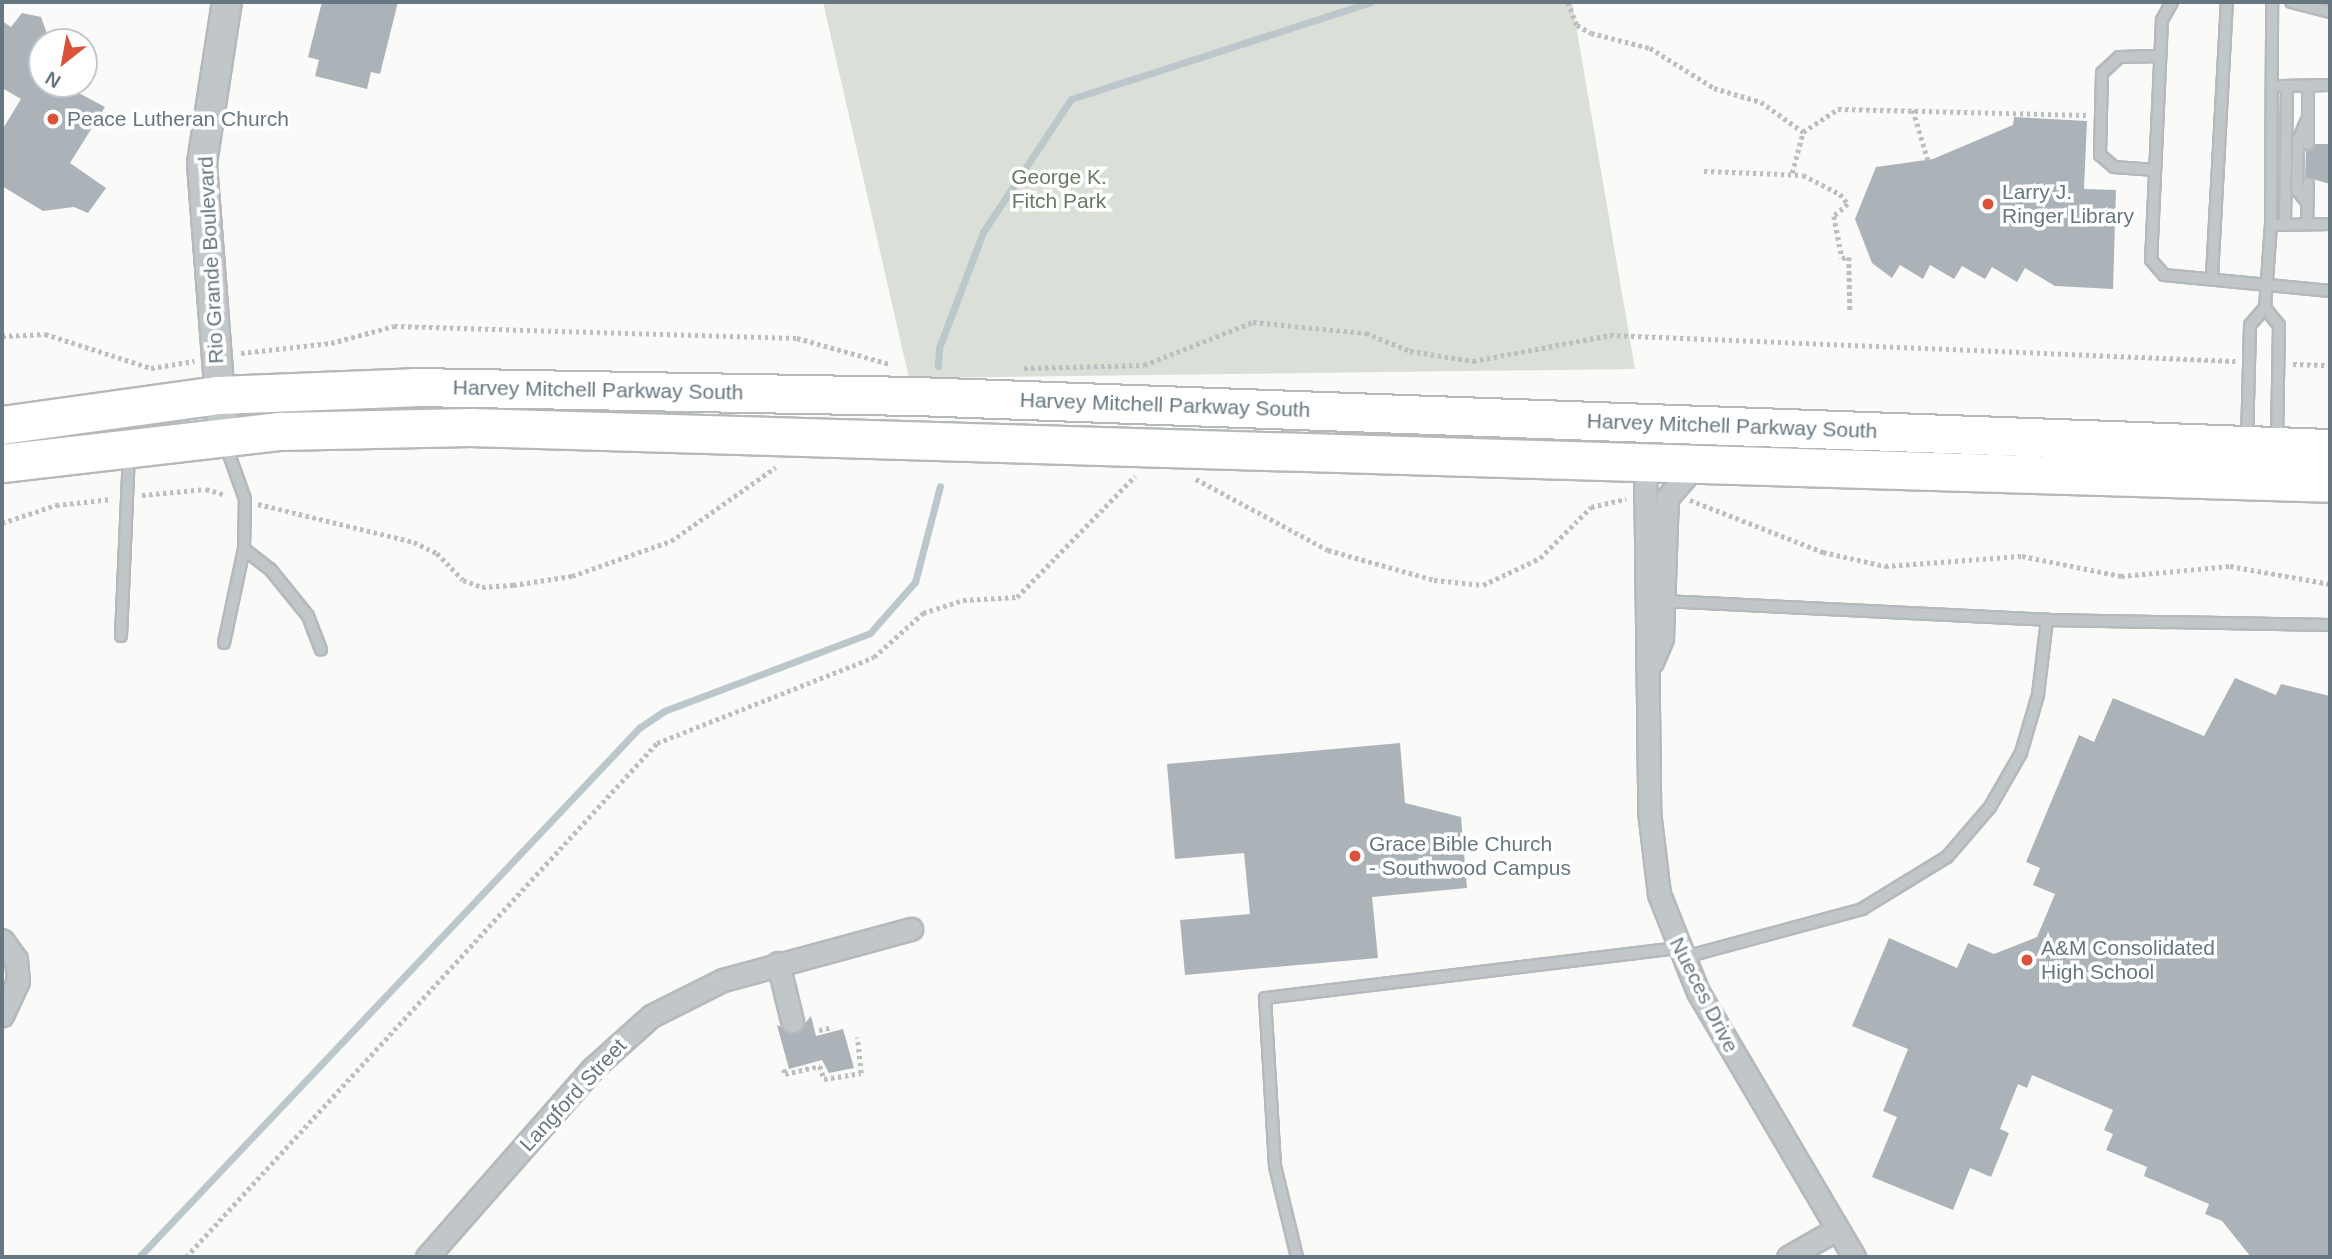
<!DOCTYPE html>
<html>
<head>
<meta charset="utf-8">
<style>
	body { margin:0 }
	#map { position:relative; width:2332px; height:1259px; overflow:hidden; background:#fafaf8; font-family:Arial,sans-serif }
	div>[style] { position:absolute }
	.green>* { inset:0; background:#dadfd7 }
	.stream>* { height:7px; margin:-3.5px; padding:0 3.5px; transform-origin:3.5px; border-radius:3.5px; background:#bbc7cb }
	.building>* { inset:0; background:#abb3b8 }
	.path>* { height:4.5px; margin-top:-2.25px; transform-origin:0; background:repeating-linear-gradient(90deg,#bcbfc1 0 3.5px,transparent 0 7px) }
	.roads { filter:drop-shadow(2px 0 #b5b9bc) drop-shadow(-2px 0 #b5b9bc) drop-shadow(0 2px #b5b9bc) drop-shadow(0 -2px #b5b9bc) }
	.service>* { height:10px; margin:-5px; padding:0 5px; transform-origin:5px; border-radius:5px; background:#c1c6c9 }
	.minor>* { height:21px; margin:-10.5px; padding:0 10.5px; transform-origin:10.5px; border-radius:10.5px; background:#c1c6c9 }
	.tertiary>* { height:28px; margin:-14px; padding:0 14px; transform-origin:14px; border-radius:14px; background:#c1c6c9 }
	.trunk>* { height:37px; margin:-18.5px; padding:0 18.5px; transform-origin:18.5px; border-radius:18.5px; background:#fff }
	.dots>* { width:19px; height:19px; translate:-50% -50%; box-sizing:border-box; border:4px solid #fff; border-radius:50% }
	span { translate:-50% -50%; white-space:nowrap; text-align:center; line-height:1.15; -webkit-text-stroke:7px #fff; paint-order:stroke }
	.poi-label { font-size:21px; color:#667781 }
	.left { translate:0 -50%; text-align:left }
	.park-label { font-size:21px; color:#6a7a65 }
	.street-label { font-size:21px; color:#667781 }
	.frame { position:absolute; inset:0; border:4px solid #667781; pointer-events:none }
	.north { position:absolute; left:28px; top:28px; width:70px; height:70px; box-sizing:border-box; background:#fff; border:2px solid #c2c9cd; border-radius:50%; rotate:211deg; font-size:19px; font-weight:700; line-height:28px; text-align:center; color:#667781 }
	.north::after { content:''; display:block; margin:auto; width:24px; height:32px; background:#da5238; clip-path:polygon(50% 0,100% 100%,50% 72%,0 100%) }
</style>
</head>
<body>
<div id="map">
	<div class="green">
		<i style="clip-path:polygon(823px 2px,1572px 2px,1635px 369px,909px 378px)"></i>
	</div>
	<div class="stream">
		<i style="left:938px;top:366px;width:18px;rotate:-87deg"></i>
		<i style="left:939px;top:348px;width:124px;rotate:-69.2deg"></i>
		<i style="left:983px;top:232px;width:159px;rotate:-56.5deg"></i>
		<i style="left:1071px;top:99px;width:315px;rotate:-17.9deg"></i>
		<i style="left:139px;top:1257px;width:728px;rotate:-46.61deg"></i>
		<i style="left:639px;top:728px;width:30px;rotate:-34deg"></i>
		<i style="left:664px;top:711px;width:220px;rotate:-20.7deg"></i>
		<i style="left:870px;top:633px;width:68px;rotate:-48.6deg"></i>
		<i style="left:915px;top:582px;width:99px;rotate:-75.4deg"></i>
	</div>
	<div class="building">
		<i style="clip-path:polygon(322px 2px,398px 2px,380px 74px,371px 72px,367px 89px,315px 76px,319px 60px,308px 57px)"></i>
		<i style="clip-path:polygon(22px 13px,41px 17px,50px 42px,42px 42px,42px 84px,80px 84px,75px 91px,105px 107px,70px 163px,106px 188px,88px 213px,74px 207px,43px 211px,2px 186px,2px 130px,21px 99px,2px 88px,2px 21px,11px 27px)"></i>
		<i style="clip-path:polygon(2014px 117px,2087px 121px,2084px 189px,2116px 190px,2113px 289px,2055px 286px,2025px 268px,2017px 282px,1992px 267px,1985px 279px,1962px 266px,1954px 279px,1930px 265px,1923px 279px,1900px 265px,1892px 278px,1872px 263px,1855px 219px,1876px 167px,1933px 159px,2013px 125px)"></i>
		<i style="clip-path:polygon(2316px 144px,2330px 144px,2330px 184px,2305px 177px,2306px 151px)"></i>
		<i style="clip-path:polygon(2235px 678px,2276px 695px,2281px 684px,2330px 696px,2330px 1257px,2251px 1257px,2222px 1221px,2205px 1214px,2209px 1204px,2144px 1176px,2147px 1167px,2106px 1150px,2113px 1134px,2104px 1130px,2113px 1110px,2032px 1075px,2027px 1088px,2018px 1084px,2000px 1129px,2009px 1133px,1991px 1177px,1970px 1168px,1953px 1210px,1872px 1177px,1897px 1117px,1883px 1111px,1908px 1049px,1852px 1026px,1889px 938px,1957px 968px,1968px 943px,1994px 954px,2037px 937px,2055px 894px,2033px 885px,2040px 868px,2026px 862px,2079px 735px,2094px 742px,2113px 698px,2204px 736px)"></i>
		<i style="clip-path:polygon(1400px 743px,1405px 803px,1461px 817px,1467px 888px,1372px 897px,1378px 958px,1185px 975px,1180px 920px,1250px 914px,1244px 853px,1175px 859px,1167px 764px)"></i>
		<i style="clip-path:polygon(811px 1016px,816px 1036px,843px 1029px,854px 1068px,829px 1073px,822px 1060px,789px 1069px,777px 1025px,796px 1034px)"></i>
	</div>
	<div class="path">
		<i style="left:1568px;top:2px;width:25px;rotate:69deg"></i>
		<i style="left:1577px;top:25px;width:16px;rotate:30deg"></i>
		<i style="left:1591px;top:33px;width:61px;rotate:14.3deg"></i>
		<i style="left:1650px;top:48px;width:75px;rotate:32deg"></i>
		<i style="left:1714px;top:88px;width:49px;rotate:16.6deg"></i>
		<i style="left:1761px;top:102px;width:52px;rotate:35.5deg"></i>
		<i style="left:1913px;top:110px;width:52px;rotate:73.3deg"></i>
		<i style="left:1704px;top:171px;width:99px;rotate:2.3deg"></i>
		<i style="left:1803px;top:175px;width:42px;rotate:27.2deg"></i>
		<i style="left:1840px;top:194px;width:13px;rotate:51deg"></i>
		<i style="left:1848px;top:204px;width:18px;rotate:139deg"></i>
		<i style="left:1834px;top:216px;width:43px;rotate:79.2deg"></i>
		<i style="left:1842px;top:258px;width:7px;rotate:-8deg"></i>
		<i style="left:1849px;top:257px;width:53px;rotate:88.9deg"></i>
		<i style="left:1792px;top:173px;width:42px;rotate:-75deg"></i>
		<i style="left:1803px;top:132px;width:42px;rotate:-33.3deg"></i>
		<i style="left:1838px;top:109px;width:248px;rotate:1.4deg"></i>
		<i style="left:2px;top:336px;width:43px;rotate:-2.7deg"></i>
		<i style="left:45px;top:334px;width:111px;rotate:17.8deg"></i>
		<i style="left:151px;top:368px;width:44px;rotate:-9.2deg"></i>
		<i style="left:241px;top:353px;width:91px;rotate:-6.3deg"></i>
		<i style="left:331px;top:343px;width:65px;rotate:-15.1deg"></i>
		<i style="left:394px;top:326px;width:403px;rotate:1.7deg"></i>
		<i style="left:797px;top:338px;width:97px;rotate:15.6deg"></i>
		<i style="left:2293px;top:364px;width:37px;rotate:2deg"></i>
		<i style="left:1024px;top:368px;width:120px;rotate:-1.4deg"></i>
		<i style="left:1144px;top:365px;width:117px;rotate:-21.5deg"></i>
		<i style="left:1253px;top:322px;width:114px;rotate:5.6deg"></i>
		<i style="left:1366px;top:333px;width:48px;rotate:22.2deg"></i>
		<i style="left:1410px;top:351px;width:64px;rotate:9deg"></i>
		<i style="left:1473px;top:361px;width:139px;rotate:-10.7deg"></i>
		<i style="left:1610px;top:335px;width:626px;rotate:2.38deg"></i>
		<i style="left:1196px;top:479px;width:150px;rotate:28.3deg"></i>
		<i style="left:1328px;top:550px;width:110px;rotate:15.8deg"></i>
		<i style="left:1434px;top:580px;width:49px;rotate:5.8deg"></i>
		<i style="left:1483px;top:585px;width:63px;rotate:-25.3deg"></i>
		<i style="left:1540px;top:558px;width:72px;rotate:-45deg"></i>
		<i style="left:1591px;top:507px;width:36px;rotate:-13deg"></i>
		<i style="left:142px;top:495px;width:64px;rotate:-5.4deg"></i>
		<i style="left:206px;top:489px;width:21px;rotate:17deg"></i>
		<i style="left:1690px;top:500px;width:143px;rotate:21.4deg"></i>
		<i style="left:1823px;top:552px;width:64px;rotate:12.7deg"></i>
		<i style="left:1885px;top:566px;width:137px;rotate:-4.2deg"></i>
		<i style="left:2022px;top:556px;width:101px;rotate:11.4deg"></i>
		<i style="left:2121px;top:576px;width:109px;rotate:-5.2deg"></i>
		<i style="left:2230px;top:566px;width:102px;rotate:10.2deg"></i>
		<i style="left:258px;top:504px;width:161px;rotate:13.7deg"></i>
		<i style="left:414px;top:542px;width:25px;rotate:26deg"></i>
		<i style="left:437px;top:553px;width:37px;rotate:46deg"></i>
		<i style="left:463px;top:580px;width:20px;rotate:20deg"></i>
		<i style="left:482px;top:587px;width:31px;rotate:-4deg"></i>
		<i style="left:513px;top:585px;width:60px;rotate:-8.7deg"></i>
		<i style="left:572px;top:576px;width:105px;rotate:-19.5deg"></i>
		<i style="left:671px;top:541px;width:128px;rotate:-35.2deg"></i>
		<i style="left:2px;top:523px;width:57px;rotate:-18.4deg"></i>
		<i style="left:56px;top:505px;width:56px;rotate:-6.1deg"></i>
		<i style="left:819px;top:1030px;width:14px;rotate:-12deg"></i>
		<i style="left:784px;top:1069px;width:5px;rotate:79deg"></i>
		<i style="left:785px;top:1074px;width:36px;rotate:-13deg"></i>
		<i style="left:820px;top:1066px;width:14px;rotate:73deg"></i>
		<i style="left:824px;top:1079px;width:37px;rotate:-9deg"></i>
		<i style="left:861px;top:1073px;width:36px;rotate:-96deg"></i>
		<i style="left:186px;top:1257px;width:697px;rotate:-47.5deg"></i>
		<i style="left:657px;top:743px;width:233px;rotate:-21.6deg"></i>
		<i style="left:874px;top:657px;width:66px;rotate:-41.9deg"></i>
		<i style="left:923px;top:613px;width:42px;rotate:-18deg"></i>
		<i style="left:963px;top:600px;width:54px;rotate:-3.2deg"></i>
		<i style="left:1017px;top:597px;width:169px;rotate:-45.7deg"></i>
	</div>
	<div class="roads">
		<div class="service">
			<i style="left:2172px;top:2px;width:21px;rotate:119deg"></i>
			<i style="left:2162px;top:20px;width:240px;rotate:92.6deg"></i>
			<i style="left:2151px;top:260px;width:20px;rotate:49deg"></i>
			<i style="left:2164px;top:275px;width:167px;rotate:5.5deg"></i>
			<i style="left:2291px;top:2px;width:40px;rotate:14.4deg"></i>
			<i style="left:2281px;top:86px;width:49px;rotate:-1.2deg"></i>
			<i style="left:2308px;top:86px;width:58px;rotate:90deg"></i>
			<i style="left:2306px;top:122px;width:21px;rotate:113deg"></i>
			<i style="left:2298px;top:141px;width:49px;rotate:91.2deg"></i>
			<i style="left:2297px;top:190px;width:16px;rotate:50deg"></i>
			<i style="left:2155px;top:170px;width:41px;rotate:-175.8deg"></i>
			<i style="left:2114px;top:167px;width:18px;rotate:-139deg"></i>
			<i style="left:2100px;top:155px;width:82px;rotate:-88.6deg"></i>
			<i style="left:2102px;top:73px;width:23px;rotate:-43deg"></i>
			<i style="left:2119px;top:57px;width:41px;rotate:-1.4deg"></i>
			<i style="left:2307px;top:224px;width:40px;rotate:-88.6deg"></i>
			<i style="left:2278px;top:225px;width:52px;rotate:-1.1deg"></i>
			<i style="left:2285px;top:225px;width:139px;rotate:-89.2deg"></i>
			<i style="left:2212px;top:277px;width:275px;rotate:-86.9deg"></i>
			<i style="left:2265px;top:308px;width:22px;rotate:51deg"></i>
			<i style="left:2279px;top:325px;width:115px;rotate:91deg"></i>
			<i style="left:2247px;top:441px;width:116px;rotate:-88.5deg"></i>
			<i style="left:2250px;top:325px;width:23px;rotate:-49deg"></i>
			<i style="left:2265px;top:308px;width:83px;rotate:-85.9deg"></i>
			<i style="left:2271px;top:225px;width:223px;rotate:-89.7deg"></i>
			<i style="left:244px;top:549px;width:33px;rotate:38deg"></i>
			<i style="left:270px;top:569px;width:60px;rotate:51deg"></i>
			<i style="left:308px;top:616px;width:36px;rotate:69deg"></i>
			<i style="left:1663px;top:601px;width:384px;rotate:2.8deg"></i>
			<i style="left:2047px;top:620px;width:283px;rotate:1deg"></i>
			<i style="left:121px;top:636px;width:182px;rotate:-87.5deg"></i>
			<i style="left:224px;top:643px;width:96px;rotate:-78deg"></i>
			<i style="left:244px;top:549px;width:50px;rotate:-88.9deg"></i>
			<i style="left:245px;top:499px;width:59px;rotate:-109.7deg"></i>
			<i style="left:1681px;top:958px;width:188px;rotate:-15.1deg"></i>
			<i style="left:1862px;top:909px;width:100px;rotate:-31.5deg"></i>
			<i style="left:1947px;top:857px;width:66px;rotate:-49.3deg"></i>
			<i style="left:1990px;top:807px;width:62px;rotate:-60.1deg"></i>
			<i style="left:2021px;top:753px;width:60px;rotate:-73.7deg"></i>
			<i style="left:2038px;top:695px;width:76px;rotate:-83.2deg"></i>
			<i style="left:1297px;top:1257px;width:94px;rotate:-103.6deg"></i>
			<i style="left:1275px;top:1166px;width:168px;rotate:-93.4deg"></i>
			<i style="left:1265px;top:998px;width:415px;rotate:-6.9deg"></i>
		</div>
		<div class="minor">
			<i style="left:1645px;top:460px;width:351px;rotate:89.3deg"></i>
			<i style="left:1649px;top:811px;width:84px;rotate:83.1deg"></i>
			<i style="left:1659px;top:894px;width:105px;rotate:68.3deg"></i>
			<i style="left:1698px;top:992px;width:308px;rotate:59.5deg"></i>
			<i style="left:1652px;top:662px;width:26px;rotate:-67deg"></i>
			<i style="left:1662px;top:638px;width:140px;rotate:-88deg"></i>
			<i style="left:1667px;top:498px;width:48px;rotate:-49.3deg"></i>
			<i style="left:2px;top:940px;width:24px;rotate:54deg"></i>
			<i style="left:16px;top:959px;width:22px;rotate:85deg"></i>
			<i style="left:18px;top:981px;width:38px;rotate:115deg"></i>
			<i style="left:778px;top:963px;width:60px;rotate:76.4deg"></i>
			<i style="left:427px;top:1257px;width:250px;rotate:-48.7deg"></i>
			<i style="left:592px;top:1069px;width:79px;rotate:-41.9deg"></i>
			<i style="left:651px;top:1016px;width:80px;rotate:-26.6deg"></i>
			<i style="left:723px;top:980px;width:195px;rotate:-15.2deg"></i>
			<i style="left:1788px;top:1257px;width:56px;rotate:-29.7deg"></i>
		</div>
		<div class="tertiary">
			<i style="left:223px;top:437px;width:275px;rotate:-94.4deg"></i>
			<i style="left:202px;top:163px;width:163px;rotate:-81.2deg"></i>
		</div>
		<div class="trunk">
			<i style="left:2px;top:425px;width:219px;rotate:-7.9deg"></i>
			<i style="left:219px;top:395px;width:195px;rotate:-2.3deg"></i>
			<i style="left:414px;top:387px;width:502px;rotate:1.03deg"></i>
			<i style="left:916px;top:396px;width:1415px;rotate:2.11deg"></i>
			<i style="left:2px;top:463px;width:280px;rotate:-6.6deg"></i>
			<i style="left:280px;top:431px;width:190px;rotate:-1.2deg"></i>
			<i style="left:470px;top:427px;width:1861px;rotate:1.72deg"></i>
		</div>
	</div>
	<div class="dots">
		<i style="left:53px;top:119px;background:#da5238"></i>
		<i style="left:1988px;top:204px;background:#da5238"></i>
		<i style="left:1355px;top:856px;background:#da5238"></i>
		<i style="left:2027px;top:960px;background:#da5238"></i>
	</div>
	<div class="poi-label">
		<span class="left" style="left:67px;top:119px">Peace Lutheran Church</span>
		<span class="left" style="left:2002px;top:204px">Larry J.<br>Ringer Library</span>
		<span class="left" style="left:1369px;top:856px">Grace Bible Church<br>- Southwood Campus</span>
		<span class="left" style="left:2041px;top:960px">A&amp;M Consolidated<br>High School</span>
	</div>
	<div class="park-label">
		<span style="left:1059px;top:189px">George K.<br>Fitch Park</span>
	</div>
	<div class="street-label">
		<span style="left:211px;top:260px;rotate:-93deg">Rio Grande Boulevard</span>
		<span style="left:598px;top:390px;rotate:1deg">Harvey Mitchell Parkway South</span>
		<span style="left:1165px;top:405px;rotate:2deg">Harvey Mitchell Parkway South</span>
		<span style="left:1732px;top:426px;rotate:2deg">Harvey Mitchell Parkway South</span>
		<span style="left:1704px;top:995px;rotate:63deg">Nueces Drive</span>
		<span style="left:573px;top:1095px;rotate:-47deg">Langford Street</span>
	</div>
	<div class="frame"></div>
	<div class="north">N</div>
</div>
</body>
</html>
